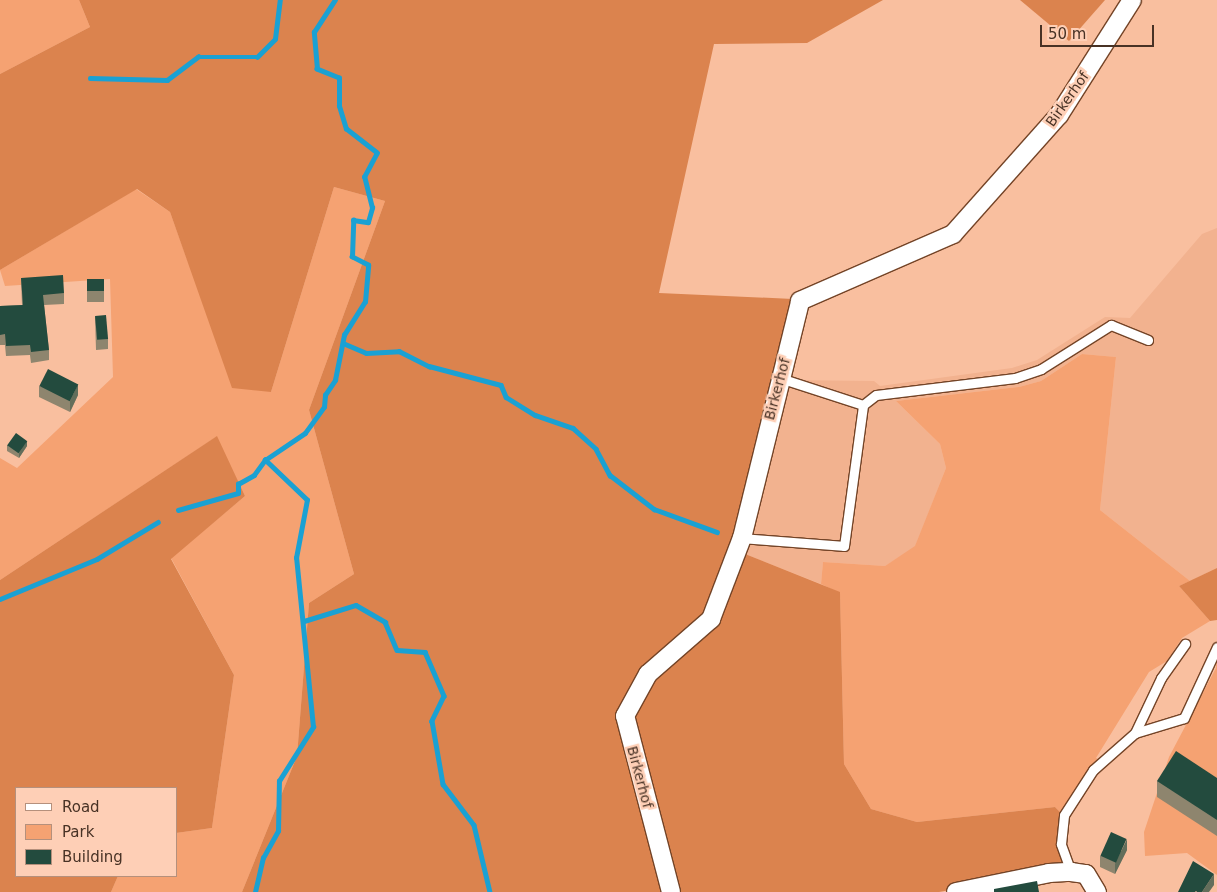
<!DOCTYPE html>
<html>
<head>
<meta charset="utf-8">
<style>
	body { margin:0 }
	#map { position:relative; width:1217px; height:892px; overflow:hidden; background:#f9bf9f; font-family:"DejaVu Sans",sans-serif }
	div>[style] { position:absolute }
	.built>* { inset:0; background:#f2b28f }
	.green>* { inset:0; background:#f5a272 }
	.forest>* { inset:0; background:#db834e }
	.stream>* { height:4.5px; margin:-2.25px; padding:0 2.25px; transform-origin:2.25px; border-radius:2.25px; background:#1aa1d3 }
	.roads { filter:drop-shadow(1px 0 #744427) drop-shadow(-1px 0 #744427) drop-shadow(0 1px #744427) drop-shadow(0 -1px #744427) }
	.lane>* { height:9px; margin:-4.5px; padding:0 4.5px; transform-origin:4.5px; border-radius:4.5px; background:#fff }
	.street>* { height:18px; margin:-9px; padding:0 9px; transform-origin:9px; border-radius:9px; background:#fff }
	.wall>* { inset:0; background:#8e856e; transform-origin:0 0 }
	.shaded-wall>* { inset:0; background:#636e5b }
	.building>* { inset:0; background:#234b3e; transform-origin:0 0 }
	span { translate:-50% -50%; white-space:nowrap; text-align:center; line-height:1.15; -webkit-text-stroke:5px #fecfb6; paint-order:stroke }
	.street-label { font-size:14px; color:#483225 }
	.legend { position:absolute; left:15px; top:787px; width:162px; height:90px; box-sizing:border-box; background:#fecfb6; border:1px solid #b5907c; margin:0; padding:6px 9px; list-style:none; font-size:15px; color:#483225 }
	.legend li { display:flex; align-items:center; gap:10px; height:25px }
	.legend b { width:25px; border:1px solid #b5907c }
	.scale { position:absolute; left:1040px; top:25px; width:114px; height:22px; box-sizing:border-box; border:2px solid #483225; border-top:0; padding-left:6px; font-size:15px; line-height:18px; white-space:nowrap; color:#483225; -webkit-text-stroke:4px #fecfb6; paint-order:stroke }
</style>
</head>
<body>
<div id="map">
	<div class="built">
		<i style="clip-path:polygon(1217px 228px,1217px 568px,1190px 581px,1100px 510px,1116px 357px,1082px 354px,1041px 381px,1019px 387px,896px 401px,940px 444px,946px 468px,915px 547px,885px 566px,823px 562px,821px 584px,740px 552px,785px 380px,874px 381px,880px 386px,1012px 368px,1037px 360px,1105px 317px,1130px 318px,1202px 234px)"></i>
	</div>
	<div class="green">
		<i style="clip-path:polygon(0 0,79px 0,90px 27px,0 74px)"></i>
		<i style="clip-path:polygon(334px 187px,385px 201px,309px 410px,354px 574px,309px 603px,297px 756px,242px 892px,111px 892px,118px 876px,176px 876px,176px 833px,212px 828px,234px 675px,171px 558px,245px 496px,216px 437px,0 580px,0 458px,17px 468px,113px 377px,110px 279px,5px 286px,0 270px,136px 189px,170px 212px,188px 262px,271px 392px)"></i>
		<i style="clip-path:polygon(1082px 354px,1116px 357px,1100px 510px,1190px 581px,1179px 586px,1210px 621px,1182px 638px,1167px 661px,1149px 672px,1096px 758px,1100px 760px,1062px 814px,1055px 807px,917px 822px,871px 809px,844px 764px,840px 593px,821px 584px,823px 562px,885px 566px,915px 546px,946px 468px,940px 444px,896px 401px,1019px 387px,1041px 381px)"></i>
		<i style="clip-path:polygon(1217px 644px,1217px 875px,1187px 853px,1145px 856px,1144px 832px,1169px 757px,1216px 668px)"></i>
	</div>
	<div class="forest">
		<i style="clip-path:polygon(79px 0,883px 0,807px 43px,714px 44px,659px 293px,793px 299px,739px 537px,708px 618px,621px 716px,665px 892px,242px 892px,297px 756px,309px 603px,354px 574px,309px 410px,385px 201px,334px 187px,271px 392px,232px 388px,170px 212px,137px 189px,0 270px,0 74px,90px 27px)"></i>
		<i style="clip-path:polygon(1020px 0,1105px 0,1069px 41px)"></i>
		<i style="clip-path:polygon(217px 436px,245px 496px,171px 559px,234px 675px,212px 828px,176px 833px,176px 788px,16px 788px,16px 876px,118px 876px,111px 892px,0 892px,0 580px)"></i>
		<i style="clip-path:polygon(740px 552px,840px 592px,844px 764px,871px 809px,917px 822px,1055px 807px,1062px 814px,1068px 869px,939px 892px,675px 892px,629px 717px,651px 676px,714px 621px)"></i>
		<i style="clip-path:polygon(1217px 568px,1217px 620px,1210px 621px,1179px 586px)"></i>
	</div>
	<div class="stream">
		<i style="left:90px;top:78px;width:77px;rotate:1.5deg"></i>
		<i style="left:167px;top:80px;width:39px;rotate:-37deg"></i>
		<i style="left:198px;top:57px;width:59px"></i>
		<i style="left:257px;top:57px;width:25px;rotate:-45deg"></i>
		<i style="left:275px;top:39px;width:39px;rotate:-83deg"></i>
		<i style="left:343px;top:343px;width:25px;rotate:23deg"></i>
		<i style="left:366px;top:353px;width:33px;rotate:-3deg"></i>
		<i style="left:399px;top:351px;width:34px;rotate:27deg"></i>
		<i style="left:429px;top:366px;width:74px;rotate:14.8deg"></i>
		<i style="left:501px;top:385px;width:13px;rotate:67deg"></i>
		<i style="left:506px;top:397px;width:34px;rotate:32deg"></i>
		<i style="left:535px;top:415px;width:40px;rotate:18.9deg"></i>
		<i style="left:573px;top:428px;width:31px;rotate:42deg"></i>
		<i style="left:596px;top:449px;width:30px;rotate:62deg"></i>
		<i style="left:610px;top:475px;width:56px;rotate:37.7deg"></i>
		<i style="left:654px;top:509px;width:67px;rotate:20.1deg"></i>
		<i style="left:178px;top:510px;width:62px;rotate:-15.8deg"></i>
		<i style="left:238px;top:493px;width:9px;rotate:-90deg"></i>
		<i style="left:238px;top:484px;width:18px;rotate:-29deg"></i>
		<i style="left:254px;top:475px;width:19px;rotate:-54deg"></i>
		<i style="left:0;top:599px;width:105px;rotate:-22.4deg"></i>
		<i style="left:97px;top:559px;width:71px;rotate:-31.2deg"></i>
		<i style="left:304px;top:621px;width:54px;rotate:-17.1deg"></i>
		<i style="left:356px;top:605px;width:34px;rotate:30deg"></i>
		<i style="left:385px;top:622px;width:30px;rotate:67deg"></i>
		<i style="left:397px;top:650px;width:28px;rotate:4deg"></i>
		<i style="left:425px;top:652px;width:48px;rotate:66.6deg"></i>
		<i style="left:444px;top:696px;width:28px;rotate:116deg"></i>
		<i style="left:432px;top:721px;width:64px;rotate:80.1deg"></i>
		<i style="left:443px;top:784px;width:51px;rotate:52.9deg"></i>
		<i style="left:474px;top:825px;width:69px;rotate:76.6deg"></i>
		<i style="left:255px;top:892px;width:35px;rotate:-77deg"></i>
		<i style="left:263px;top:858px;width:31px;rotate:-61deg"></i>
		<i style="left:278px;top:831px;width:50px;rotate:-88.9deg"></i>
		<i style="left:279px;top:781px;width:64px;rotate:-57.8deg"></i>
		<i style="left:313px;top:727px;width:170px;rotate:-95.7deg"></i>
		<i style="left:296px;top:558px;width:59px;rotate:-79.3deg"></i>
		<i style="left:307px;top:500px;width:58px;rotate:-136.4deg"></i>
		<i style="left:265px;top:460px;width:48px;rotate:-34deg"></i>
		<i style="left:305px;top:433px;width:32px;rotate:-54deg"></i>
		<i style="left:324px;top:407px;width:12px;rotate:-85deg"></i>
		<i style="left:325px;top:395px;width:18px;rotate:-56deg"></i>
		<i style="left:335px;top:380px;width:46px;rotate:-78.7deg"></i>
		<i style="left:344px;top:335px;width:39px;rotate:-58deg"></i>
		<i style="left:365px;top:302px;width:37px;rotate:-85deg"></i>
		<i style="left:368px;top:265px;width:18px;rotate:-153deg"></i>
		<i style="left:352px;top:257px;width:37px;rotate:-88deg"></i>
		<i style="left:353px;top:220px;width:15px;rotate:8deg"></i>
		<i style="left:368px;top:222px;width:15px;rotate:-74deg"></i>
		<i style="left:372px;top:208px;width:32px;rotate:-104deg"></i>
		<i style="left:364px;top:177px;width:27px;rotate:-62deg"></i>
		<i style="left:377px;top:153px;width:39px;rotate:-142deg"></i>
		<i style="left:346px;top:129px;width:24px;rotate:-107deg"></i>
		<i style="left:339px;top:106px;width:28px;rotate:-90deg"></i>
		<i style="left:339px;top:78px;width:24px;rotate:-158deg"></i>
		<i style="left:317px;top:69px;width:37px;rotate:-95deg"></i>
		<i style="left:314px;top:32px;width:38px;rotate:-57deg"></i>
	</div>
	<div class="roads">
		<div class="lane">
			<i style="left:863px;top:405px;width:16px;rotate:-38deg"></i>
			<i style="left:876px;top:395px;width:140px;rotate:-7deg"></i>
			<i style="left:1015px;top:378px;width:28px;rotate:-19deg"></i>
			<i style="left:1041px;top:369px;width:83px;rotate:-32.2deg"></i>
			<i style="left:1111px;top:325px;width:40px;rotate:22deg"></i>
			<i style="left:742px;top:538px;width:102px;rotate:4.5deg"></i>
			<i style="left:844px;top:546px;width:142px;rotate:-82.3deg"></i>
			<i style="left:863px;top:405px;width:87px;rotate:-162deg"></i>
			<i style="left:1135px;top:733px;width:61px;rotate:-64.7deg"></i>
			<i style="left:1161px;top:678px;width:42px;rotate:-54.8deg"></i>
			<i style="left:1071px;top:872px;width:30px;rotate:-110deg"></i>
			<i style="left:1061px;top:844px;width:29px;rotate:-84deg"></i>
			<i style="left:1064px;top:815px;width:54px;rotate:-57.2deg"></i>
			<i style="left:1093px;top:770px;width:56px;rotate:-41.4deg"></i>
			<i style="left:1135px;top:733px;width:51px;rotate:-17deg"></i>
			<i style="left:1184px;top:718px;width:78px;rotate:-65.1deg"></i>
		</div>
		<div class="street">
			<i style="left:671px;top:892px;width:182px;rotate:-104.6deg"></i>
			<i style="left:625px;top:716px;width:48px;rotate:-61.3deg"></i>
			<i style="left:648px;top:674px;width:84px;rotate:-41.1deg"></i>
			<i style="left:711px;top:619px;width:87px;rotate:-69.1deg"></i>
			<i style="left:742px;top:538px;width:244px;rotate:-76.2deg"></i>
			<i style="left:800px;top:301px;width:167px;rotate:-23.6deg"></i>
			<i style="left:953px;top:234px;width:159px;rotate:-48.3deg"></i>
			<i style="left:1059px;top:115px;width:136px;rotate:-57.6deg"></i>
			<i style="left:956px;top:892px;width:95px;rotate:-11.5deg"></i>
			<i style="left:1049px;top:873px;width:22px;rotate:-3deg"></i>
			<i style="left:1071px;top:872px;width:15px;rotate:8deg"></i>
			<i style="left:1086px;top:874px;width:21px;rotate:59deg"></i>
		</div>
	</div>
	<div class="wall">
		<i style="clip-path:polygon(21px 278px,64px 293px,64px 304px,44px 305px,49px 350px,49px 360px,31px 363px,30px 355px,6px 356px,5px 345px,0 345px,0 306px,22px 305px)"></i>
		<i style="left:87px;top:279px;width:17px;height:23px"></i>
		<i style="clip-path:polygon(95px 316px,108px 339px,108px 349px,96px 350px)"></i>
		<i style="clip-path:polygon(39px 386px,78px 395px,70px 412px,39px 397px)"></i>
		<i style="clip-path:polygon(7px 445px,27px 446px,19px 458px,7px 451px)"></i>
		<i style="clip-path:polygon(1217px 778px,1217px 836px,1157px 797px,1157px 781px)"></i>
		<i style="clip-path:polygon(1127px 850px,1115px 874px,1100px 867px,1100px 856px)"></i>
	</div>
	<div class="shaded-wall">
		<i style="clip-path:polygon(78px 384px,78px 395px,70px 412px,70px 401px)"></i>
		<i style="clip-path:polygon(27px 441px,27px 446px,19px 458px,19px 453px)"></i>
		<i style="clip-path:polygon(1127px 839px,1127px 850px,1115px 874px,1115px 864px)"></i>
		<i style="clip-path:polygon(1214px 874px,1214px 885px,1209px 892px,1202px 892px)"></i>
	</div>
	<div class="building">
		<i style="clip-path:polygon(63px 275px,64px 293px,43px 295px,49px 350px,31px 352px,30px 345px,6px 346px,5px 334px,0 335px,0 306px,23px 305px,21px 278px)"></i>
		<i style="left:87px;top:279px;width:17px;height:12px"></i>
		<i style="left:106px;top:315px;width:24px;height:11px;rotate:85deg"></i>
		<i style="left:48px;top:369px;width:34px;height:19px;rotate:27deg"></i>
		<i style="left:16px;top:433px;width:14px;height:15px;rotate:36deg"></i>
		<i style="clip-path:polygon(1176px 751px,1217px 778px,1217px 820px,1157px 781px)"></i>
		<i style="left:1111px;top:832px;width:17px;height:26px;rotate:24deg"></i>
		<i style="clip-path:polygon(1193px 861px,1214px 874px,1202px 892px,1197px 892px,1196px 891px,1195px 892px,1178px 892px)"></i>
		<i style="clip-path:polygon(1037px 881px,1039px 892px,994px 892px,994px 889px)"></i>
	</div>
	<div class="street-label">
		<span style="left:1067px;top:99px;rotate:-55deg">Birkerhof</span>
		<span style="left:777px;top:389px;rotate:-75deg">Birkerhof</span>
		<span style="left:640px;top:777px;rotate:75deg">Birkerhof</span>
	</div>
	<ul class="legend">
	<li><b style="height:6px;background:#fff"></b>Road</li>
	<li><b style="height:14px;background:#f5a272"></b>Park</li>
	<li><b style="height:14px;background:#234b3e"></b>Building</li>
	</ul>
	<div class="scale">50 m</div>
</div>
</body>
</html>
